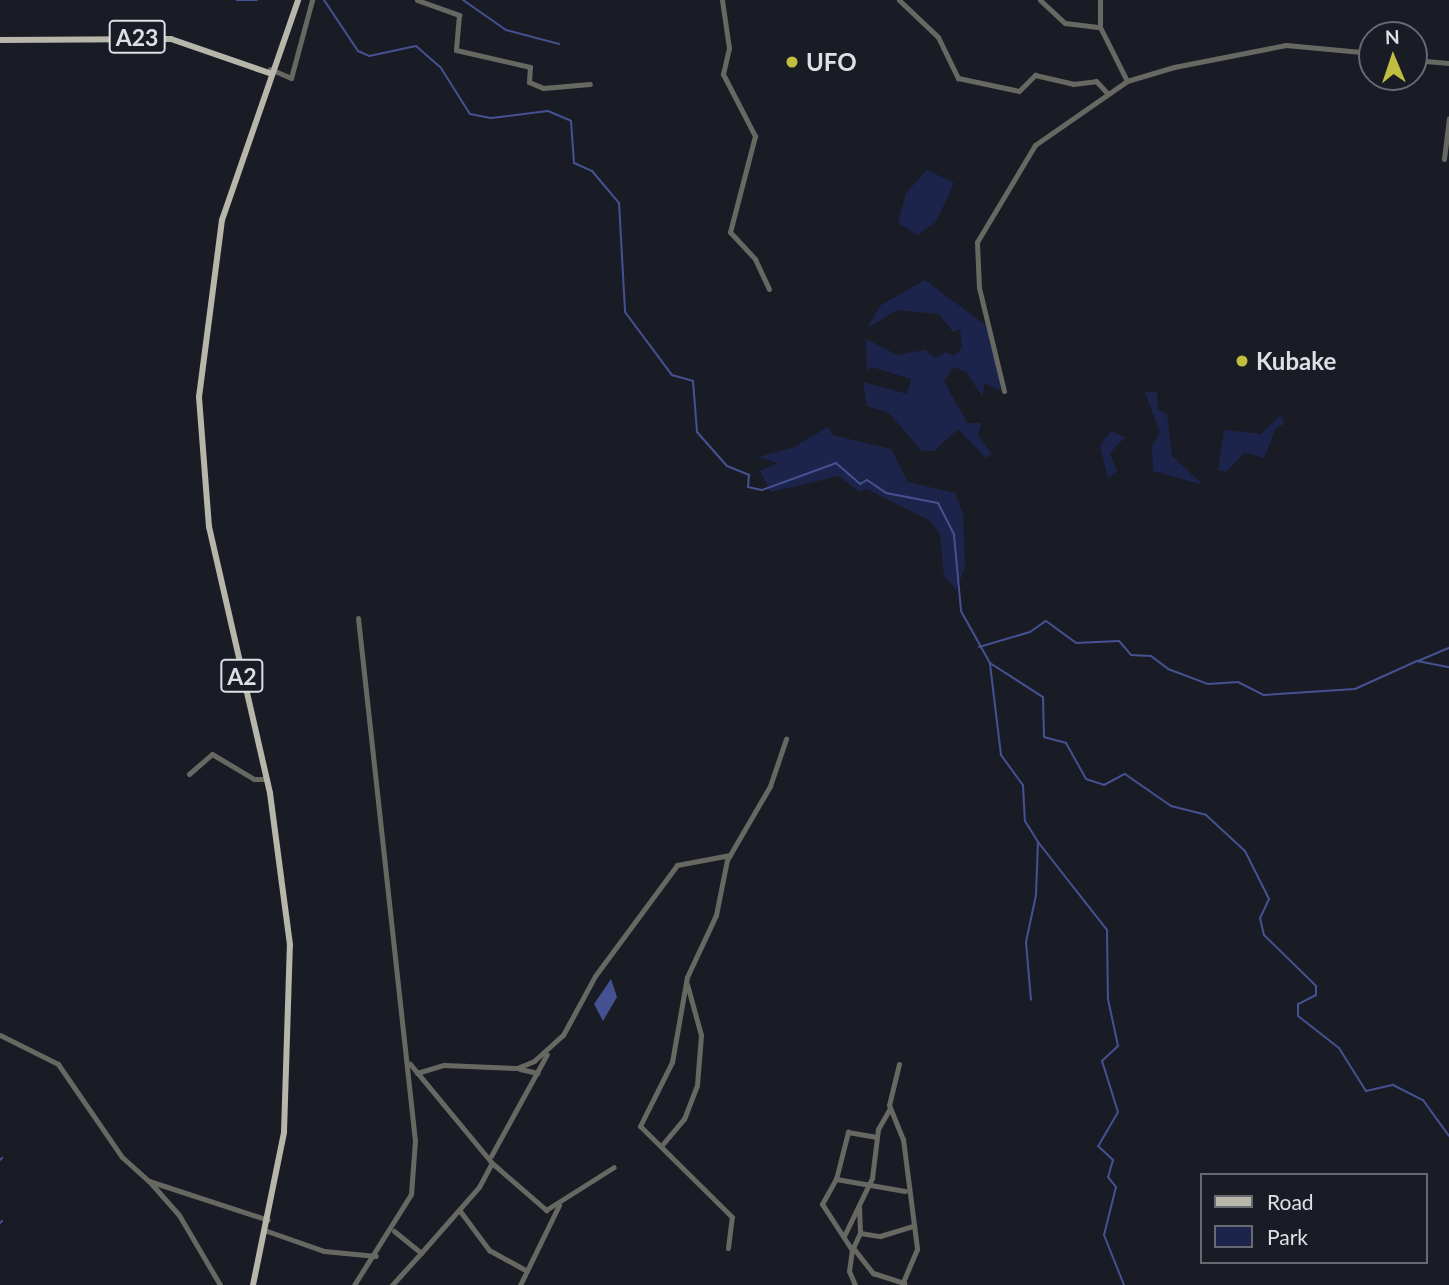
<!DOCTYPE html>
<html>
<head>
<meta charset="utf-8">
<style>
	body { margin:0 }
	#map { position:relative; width:1449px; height:1285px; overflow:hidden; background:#1a1c25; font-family:Lato,sans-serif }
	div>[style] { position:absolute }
	.green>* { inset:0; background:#1d244b }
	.water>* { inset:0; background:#455191 }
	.stream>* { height:2px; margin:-1px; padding:0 1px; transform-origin:1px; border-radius:1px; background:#455191 }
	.minor>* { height:5px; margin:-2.5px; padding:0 2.5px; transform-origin:2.5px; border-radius:2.5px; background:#686863 }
	.major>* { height:6px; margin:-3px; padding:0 3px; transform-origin:3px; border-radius:3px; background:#b6b6ab }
	.dots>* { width:19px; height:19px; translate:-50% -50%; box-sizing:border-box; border:4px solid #1a1c25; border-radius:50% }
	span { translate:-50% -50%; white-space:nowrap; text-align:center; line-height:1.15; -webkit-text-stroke:7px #1a1c25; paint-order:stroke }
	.shield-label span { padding:2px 5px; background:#1a1c25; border:2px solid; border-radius:5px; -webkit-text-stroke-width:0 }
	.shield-label { font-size:23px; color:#dee0e6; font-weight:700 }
	.poi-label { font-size:24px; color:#dee0e6; font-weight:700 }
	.left { translate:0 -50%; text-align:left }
	.legend { position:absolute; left:1200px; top:1173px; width:228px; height:91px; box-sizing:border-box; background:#1a1c25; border:2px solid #686a72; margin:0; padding:9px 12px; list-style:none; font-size:21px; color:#dee0e6 }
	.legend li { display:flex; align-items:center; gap:14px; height:35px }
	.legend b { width:35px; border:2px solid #686a72 }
	.north { position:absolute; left:1358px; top:21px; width:70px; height:70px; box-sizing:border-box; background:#1a1c25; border:2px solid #686a72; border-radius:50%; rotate:358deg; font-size:19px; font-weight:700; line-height:28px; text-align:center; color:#dee0e6 }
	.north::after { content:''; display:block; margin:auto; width:24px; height:32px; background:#c1bd40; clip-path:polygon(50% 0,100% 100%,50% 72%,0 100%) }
</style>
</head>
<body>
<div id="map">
	<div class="green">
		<i style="clip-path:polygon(927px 170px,954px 183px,936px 222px,918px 235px,898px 223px,906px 193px)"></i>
		<i style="clip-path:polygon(925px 280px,984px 324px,994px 341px,1001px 391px,985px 383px,982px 396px,966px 372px,954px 367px,944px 381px,967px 423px,981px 423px,978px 435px,992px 454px,986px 458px,958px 429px,934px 451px,922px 451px,889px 413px,867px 406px,863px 382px,907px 394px,911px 379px,872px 367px,867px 372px,866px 339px,897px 355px,925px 350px,935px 358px,946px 352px,954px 356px,962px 348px,960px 329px,953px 332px,939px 314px,897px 310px,867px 328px,881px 305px)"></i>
		<i style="clip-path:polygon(1145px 392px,1157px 392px,1158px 410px,1167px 414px,1172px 456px,1203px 485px,1153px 471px,1152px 446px,1160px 432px)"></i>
		<i style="clip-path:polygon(1281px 415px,1284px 424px,1276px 428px,1264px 458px,1245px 452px,1226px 472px,1218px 470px,1224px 430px,1261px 434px)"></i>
		<i style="clip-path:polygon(828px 427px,832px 435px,891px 449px,908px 482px,955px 493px,963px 513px,965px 567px,956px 590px,944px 576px,940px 534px,929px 520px,867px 489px,859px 492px,839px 476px,771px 492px,760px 471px,778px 463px,758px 457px,792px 448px)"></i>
		<i style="clip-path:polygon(1111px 431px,1125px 437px,1110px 453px,1117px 471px,1108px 478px,1100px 446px)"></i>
	</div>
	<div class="water">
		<i style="clip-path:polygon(611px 979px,617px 997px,603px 1021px,594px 1004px)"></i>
	</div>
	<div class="stream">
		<i style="left:237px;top:0;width:20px"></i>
		<i style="left:324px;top:0;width:61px;rotate:56.3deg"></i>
		<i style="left:358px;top:51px;width:12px;rotate:24deg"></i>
		<i style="left:369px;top:56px;width:48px;rotate:-12deg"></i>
		<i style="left:416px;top:46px;width:33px;rotate:41deg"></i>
		<i style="left:441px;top:68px;width:54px;rotate:57.8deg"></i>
		<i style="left:470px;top:114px;width:21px;rotate:11deg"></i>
		<i style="left:491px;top:118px;width:57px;rotate:-7deg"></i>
		<i style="left:548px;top:111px;width:25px;rotate:23deg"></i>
		<i style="left:571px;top:121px;width:42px;rotate:85.9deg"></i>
		<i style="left:574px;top:163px;width:20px;rotate:24deg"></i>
		<i style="left:592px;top:171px;width:42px;rotate:49.8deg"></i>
		<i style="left:619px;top:203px;width:109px;rotate:86.8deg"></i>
		<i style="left:625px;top:312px;width:79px;rotate:53.3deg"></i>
		<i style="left:672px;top:375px;width:22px;rotate:16deg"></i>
		<i style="left:693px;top:381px;width:51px;rotate:85.5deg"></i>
		<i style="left:697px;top:432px;width:45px;rotate:48.6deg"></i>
		<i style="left:727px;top:466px;width:24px;rotate:22deg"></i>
		<i style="left:749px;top:475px;width:12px;rotate:95deg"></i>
		<i style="left:748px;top:487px;width:14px;rotate:12deg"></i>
		<i style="left:762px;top:490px;width:79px;rotate:-20deg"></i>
		<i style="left:836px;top:463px;width:32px;rotate:41deg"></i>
		<i style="left:860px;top:484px;width:8px;rotate:-30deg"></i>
		<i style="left:867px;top:480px;width:23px;rotate:34deg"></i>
		<i style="left:886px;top:493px;width:53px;rotate:10.9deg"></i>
		<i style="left:938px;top:503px;width:36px;rotate:63deg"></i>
		<i style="left:954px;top:535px;width:76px;rotate:84.7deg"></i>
		<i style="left:961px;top:611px;width:60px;rotate:60.9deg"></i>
		<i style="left:990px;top:663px;width:63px;rotate:32.7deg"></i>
		<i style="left:1043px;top:697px;width:40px;rotate:88.6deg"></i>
		<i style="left:1044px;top:737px;width:23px;rotate:15deg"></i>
		<i style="left:1066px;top:743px;width:41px;rotate:60.9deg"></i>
		<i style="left:1086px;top:779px;width:19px;rotate:18deg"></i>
		<i style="left:1104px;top:785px;width:24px;rotate:-28deg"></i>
		<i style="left:1125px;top:774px;width:56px;rotate:34.8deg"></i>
		<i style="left:1171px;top:806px;width:36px;rotate:14deg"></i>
		<i style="left:1206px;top:815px;width:53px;rotate:42.7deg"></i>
		<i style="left:1245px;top:851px;width:54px;rotate:63.4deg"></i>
		<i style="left:1269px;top:899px;width:21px;rotate:115deg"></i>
		<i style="left:1260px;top:918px;width:17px;rotate:77deg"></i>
		<i style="left:1264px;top:935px;width:73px;rotate:44.4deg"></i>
		<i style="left:1316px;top:986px;width:9px;rotate:90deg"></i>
		<i style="left:1316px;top:995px;width:20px;rotate:153deg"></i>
		<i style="left:1298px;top:1004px;width:12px;rotate:90deg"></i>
		<i style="left:1298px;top:1016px;width:52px;rotate:38deg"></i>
		<i style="left:1339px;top:1048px;width:51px;rotate:57.9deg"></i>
		<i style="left:1366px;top:1091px;width:28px;rotate:-13deg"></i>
		<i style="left:1393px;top:1085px;width:34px;rotate:27deg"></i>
		<i style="left:1423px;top:1100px;width:44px;rotate:54.2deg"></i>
		<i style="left:463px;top:0;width:52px;rotate:34.9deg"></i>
		<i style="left:506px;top:30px;width:55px;rotate:14.8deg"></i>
		<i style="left:979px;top:647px;width:53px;rotate:-16.4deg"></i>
		<i style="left:1030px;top:632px;width:19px;rotate:-35deg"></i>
		<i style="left:1046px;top:621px;width:37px;rotate:36deg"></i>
		<i style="left:1076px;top:643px;width:43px;rotate:-2.7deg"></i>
		<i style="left:1119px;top:641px;width:18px;rotate:49deg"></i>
		<i style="left:1131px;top:655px;width:20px;rotate:3deg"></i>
		<i style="left:1151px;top:656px;width:21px;rotate:37deg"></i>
		<i style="left:1168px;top:669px;width:43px;rotate:20.6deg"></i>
		<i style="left:1208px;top:684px;width:30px;rotate:-4deg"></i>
		<i style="left:1238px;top:682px;width:29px;rotate:27deg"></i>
		<i style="left:1264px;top:695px;width:91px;rotate:-3.8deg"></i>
		<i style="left:1355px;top:689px;width:68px;rotate:-24.3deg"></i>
		<i style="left:1417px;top:661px;width:33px;rotate:11deg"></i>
		<i style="left:1418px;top:661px;width:34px;rotate:-23deg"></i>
		<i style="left:990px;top:664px;width:92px;rotate:83.1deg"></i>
		<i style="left:1001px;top:755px;width:37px;rotate:54deg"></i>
		<i style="left:1023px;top:785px;width:36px;rotate:87deg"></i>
		<i style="left:1025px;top:821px;width:25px;rotate:58deg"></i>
		<i style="left:1038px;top:842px;width:53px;rotate:92.2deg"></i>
		<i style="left:1036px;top:895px;width:48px;rotate:102deg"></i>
		<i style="left:1026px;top:942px;width:58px;rotate:85.1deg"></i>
		<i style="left:1038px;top:842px;width:112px;rotate:51.9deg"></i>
		<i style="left:1107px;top:930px;width:69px;rotate:89.2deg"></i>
		<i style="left:1108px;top:999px;width:48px;rotate:78deg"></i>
		<i style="left:1118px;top:1046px;width:22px;rotate:137deg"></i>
		<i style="left:1102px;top:1061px;width:53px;rotate:72.6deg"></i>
		<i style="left:1118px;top:1112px;width:39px;rotate:120deg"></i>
		<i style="left:1098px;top:1146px;width:21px;rotate:43deg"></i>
		<i style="left:1113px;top:1160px;width:18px;rotate:106deg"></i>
		<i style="left:1108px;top:1177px;width:13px;rotate:51deg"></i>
		<i style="left:1116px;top:1187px;width:49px;rotate:104deg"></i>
		<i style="left:1104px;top:1235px;width:54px;rotate:68.2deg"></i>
		<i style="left:0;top:1160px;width:3px;rotate:-45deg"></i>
		<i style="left:0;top:1223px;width:3px;rotate:-45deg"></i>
	</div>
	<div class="minor">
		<i style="left:417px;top:0;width:45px;rotate:19.7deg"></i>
		<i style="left:459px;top:15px;width:35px;rotate:95deg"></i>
		<i style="left:456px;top:50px;width:76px;rotate:12.9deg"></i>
		<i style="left:530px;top:67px;width:15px;rotate:94deg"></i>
		<i style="left:529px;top:82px;width:15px;rotate:23deg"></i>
		<i style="left:543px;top:88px;width:47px;rotate:-4.9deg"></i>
		<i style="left:722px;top:0;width:49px;rotate:81.7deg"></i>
		<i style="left:729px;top:48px;width:27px;rotate:103deg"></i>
		<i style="left:723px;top:74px;width:70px;rotate:62.7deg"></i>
		<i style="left:755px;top:136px;width:99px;rotate:104.6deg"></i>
		<i style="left:730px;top:232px;width:37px;rotate:47deg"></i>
		<i style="left:755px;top:259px;width:33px;rotate:65deg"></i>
		<i style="left:899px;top:0;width:54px;rotate:43.5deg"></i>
		<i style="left:938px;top:37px;width:46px;rotate:64deg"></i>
		<i style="left:958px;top:78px;width:62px;rotate:12deg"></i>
		<i style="left:1019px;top:91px;width:23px;rotate:-45deg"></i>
		<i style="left:1035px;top:75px;width:39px;rotate:13deg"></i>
		<i style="left:1073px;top:84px;width:23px;rotate:-7deg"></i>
		<i style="left:1096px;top:81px;width:16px;rotate:47deg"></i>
		<i style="left:1040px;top:0;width:34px;rotate:43deg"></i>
		<i style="left:1065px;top:23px;width:35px;rotate:7deg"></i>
		<i style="left:1100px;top:0;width:27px;rotate:90deg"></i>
		<i style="left:1100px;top:27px;width:60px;rotate:63.4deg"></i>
		<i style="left:1414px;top:60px;width:35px;rotate:5deg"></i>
		<i style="left:270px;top:69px;width:23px;rotate:23deg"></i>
		<i style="left:291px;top:78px;width:81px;rotate:-74.9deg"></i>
		<i style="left:1444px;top:159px;width:41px;rotate:-83deg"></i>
		<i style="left:1004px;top:391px;width:106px;rotate:-103.6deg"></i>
		<i style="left:979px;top:288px;width:46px;rotate:-92.5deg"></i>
		<i style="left:977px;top:242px;width:113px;rotate:-59.1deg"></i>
		<i style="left:1035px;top:145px;width:112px;rotate:-34.8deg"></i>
		<i style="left:1127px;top:81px;width:49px;rotate:-16.6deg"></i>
		<i style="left:1174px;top:67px;width:114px;rotate:-11.1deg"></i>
		<i style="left:1286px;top:45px;width:86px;rotate:5.3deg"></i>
		<i style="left:189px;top:774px;width:30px;rotate:-41deg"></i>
		<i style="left:212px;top:754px;width:49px;rotate:30.8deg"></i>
		<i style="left:254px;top:779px;width:13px"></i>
		<i style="left:0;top:1035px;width:65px;rotate:26.6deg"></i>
		<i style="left:58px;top:1064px;width:113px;rotate:55.5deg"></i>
		<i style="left:122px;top:1157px;width:36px;rotate:42deg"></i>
		<i style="left:149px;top:1181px;width:125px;rotate:18.1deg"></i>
		<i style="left:899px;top:1064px;width:42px;rotate:103.7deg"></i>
		<i style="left:889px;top:1105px;width:37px;rotate:68deg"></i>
		<i style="left:903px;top:1139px;width:111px;rotate:82.7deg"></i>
		<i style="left:917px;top:1249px;width:39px;rotate:113deg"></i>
		<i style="left:520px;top:1069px;width:18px;rotate:13deg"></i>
		<i style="left:417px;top:1073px;width:28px;rotate:-17deg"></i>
		<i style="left:444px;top:1065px;width:73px;rotate:2.4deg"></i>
		<i style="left:517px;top:1068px;width:18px;rotate:-22deg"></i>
		<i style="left:534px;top:1061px;width:39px;rotate:-42deg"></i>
		<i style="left:563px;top:1035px;width:67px;rotate:-61.5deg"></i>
		<i style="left:595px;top:976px;width:138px;rotate:-53.5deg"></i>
		<i style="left:677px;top:865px;width:54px;rotate:-10.7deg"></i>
		<i style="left:662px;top:1145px;width:34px;rotate:-50deg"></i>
		<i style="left:684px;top:1119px;width:36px;rotate:-69deg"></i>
		<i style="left:697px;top:1085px;width:50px;rotate:-85.4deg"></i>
		<i style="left:701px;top:1035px;width:53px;rotate:-105.4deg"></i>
		<i style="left:491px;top:1156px;width:116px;rotate:-61.2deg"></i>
		<i style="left:492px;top:1163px;width:72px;rotate:41deg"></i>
		<i style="left:546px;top:1210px;width:80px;rotate:-32.3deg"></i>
		<i style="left:836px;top:1179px;width:70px;rotate:9.9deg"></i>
		<i style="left:149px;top:1181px;width:45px;rotate:48.6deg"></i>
		<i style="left:179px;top:1215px;width:81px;rotate:59.6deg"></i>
		<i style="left:460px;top:1211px;width:49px;rotate:53.4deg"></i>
		<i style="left:489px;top:1250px;width:43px;rotate:28.9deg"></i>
		<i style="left:267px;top:1231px;width:60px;rotate:19.3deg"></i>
		<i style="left:324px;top:1251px;width:52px;rotate:5.5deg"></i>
		<i style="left:394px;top:1231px;width:35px;rotate:39deg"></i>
		<i style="left:421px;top:1253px;width:88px;rotate:-48.7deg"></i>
		<i style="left:479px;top:1187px;width:27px;rotate:-62deg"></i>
		<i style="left:492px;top:1163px;width:129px;rotate:-129.6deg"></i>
		<i style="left:860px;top:1233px;width:20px;rotate:9deg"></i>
		<i style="left:880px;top:1236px;width:34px;rotate:-17deg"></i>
		<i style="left:844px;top:1236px;width:64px;rotate:-64.2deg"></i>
		<i style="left:872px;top:1178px;width:49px;rotate:-83deg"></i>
		<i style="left:878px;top:1129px;width:24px;rotate:-60deg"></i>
		<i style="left:728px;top:1248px;width:31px;rotate:-83deg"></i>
		<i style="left:732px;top:1217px;width:129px;rotate:-135.3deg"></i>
		<i style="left:640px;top:1126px;width:72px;rotate:-63.4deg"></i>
		<i style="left:672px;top:1062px;width:86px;rotate:-80deg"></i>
		<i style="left:687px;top:977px;width:68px;rotate:-64.9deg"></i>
		<i style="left:716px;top:915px;width:56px;rotate:-78.7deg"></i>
		<i style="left:727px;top:860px;width:86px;rotate:-59.8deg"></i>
		<i style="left:770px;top:786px;width:50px;rotate:-71.2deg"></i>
		<i style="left:854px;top:1249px;width:31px;rotate:52deg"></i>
		<i style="left:873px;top:1273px;width:33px;rotate:18deg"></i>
		<i style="left:852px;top:1250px;width:19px;rotate:-65deg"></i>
		<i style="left:860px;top:1233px;width:25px;rotate:-92deg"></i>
		<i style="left:354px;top:1285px;width:107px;rotate:-57.9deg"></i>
		<i style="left:411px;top:1194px;width:53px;rotate:-85.7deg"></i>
		<i style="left:415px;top:1141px;width:526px;rotate:-96.22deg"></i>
		<i style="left:392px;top:1285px;width:43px;rotate:-47.8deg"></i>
		<i style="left:520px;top:1285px;width:89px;rotate:-64deg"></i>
		<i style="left:855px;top:1285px;width:15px;rotate:-113deg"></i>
		<i style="left:849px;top:1271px;width:21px;rotate:-82deg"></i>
		<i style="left:852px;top:1250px;width:55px;rotate:-123.1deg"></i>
		<i style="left:822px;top:1204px;width:29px;rotate:-61deg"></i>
		<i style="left:836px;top:1179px;width:49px;rotate:-75.7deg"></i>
		<i style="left:848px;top:1132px;width:29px;rotate:10deg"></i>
	</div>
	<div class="major">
		<i style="left:0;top:40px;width:171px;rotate:-0.3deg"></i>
		<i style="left:171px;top:39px;width:104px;rotate:19.1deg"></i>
		<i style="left:253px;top:1285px;width:156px;rotate:-78.5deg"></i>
		<i style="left:284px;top:1132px;width:187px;rotate:-88.2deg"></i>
		<i style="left:290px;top:945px;width:153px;rotate:-97.5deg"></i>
		<i style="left:270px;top:793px;width:273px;rotate:-102.9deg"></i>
		<i style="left:209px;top:527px;width:130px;rotate:-94.4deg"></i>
		<i style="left:199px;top:397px;width:178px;rotate:-82.6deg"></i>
		<i style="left:222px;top:220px;width:233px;rotate:-70.9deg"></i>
	</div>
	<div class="dots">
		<i style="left:792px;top:62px;background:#c1bd40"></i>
		<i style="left:1242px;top:361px;background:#c1bd40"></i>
	</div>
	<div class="shield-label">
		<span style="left:137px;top:37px">A23</span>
		<span style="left:242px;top:676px">A2</span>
	</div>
	<div class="poi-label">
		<span class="left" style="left:806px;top:62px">UFO</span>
		<span class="left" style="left:1256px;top:361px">Kubake</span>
	</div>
	<ul class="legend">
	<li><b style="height:9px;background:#b6b6ab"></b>Road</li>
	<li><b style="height:19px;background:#1d244b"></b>Park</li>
	</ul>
	<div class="north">N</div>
</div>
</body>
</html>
